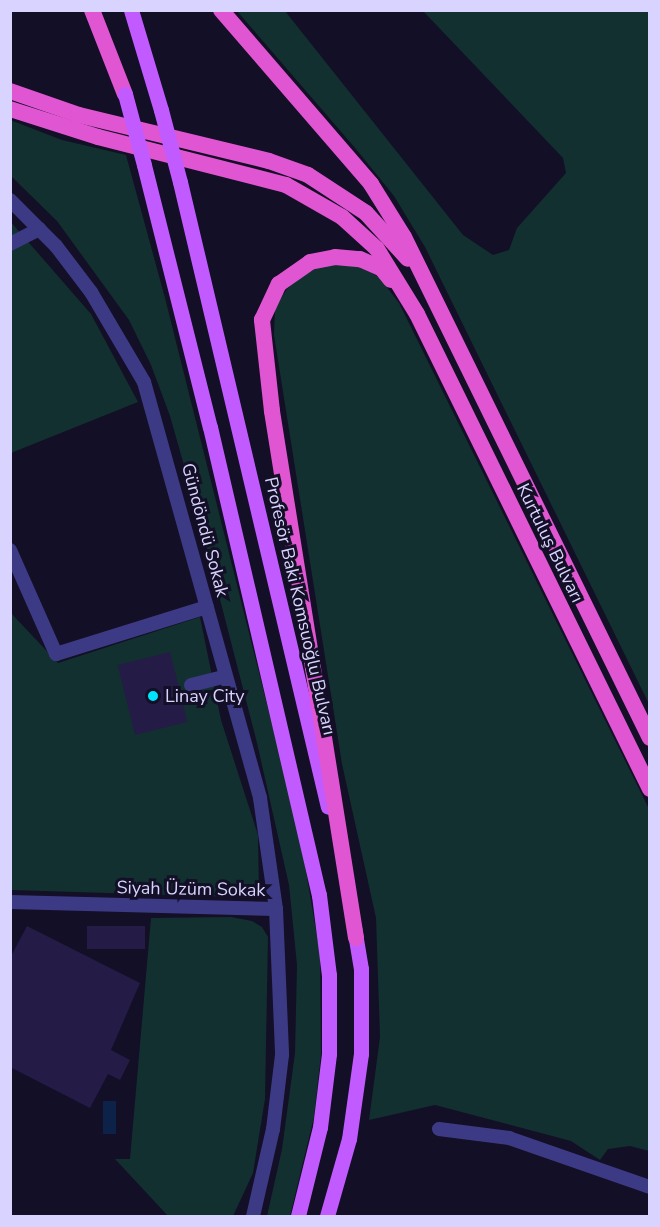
<!DOCTYPE html>
<html>
<head>
<meta charset="utf-8">
<style>
	body { margin:0 }
	#map { position:relative; width:660px; height:1227px; overflow:hidden; background:#130f26; font-family:"Nunito Sans",sans-serif }
	div>[style] { position:absolute }
	.green>* { inset:0; background:#12302f }
	.water>* { inset:0; background:#0c2248; transform-origin:0 0 }
	.building>* { inset:0; background:#241b47; transform-origin:0 0 }
	.minor>* { height:14px; margin:-7px; padding:0 7px; transform-origin:7px; border-radius:7px; background:#3d3a85 }
	.primary>* { height:15px; margin:-7.5px; padding:0 7.5px; transform-origin:7.5px; border-radius:7.5px; background:#c25bff }
	.trunk>* { height:16px; margin:-8px; padding:0 8px; transform-origin:8px; border-radius:8px; background:#e055d1 }
	.primary-bridge>* { height:15px; margin:-7.5px; padding:0 7.5px; transform-origin:7.5px; border-radius:7.5px; background:#c25bff }
	.dots>* { width:16px; height:16px; translate:-50% -50%; box-sizing:border-box; border:3px solid #130f26; border-radius:50% }
	span { translate:-50% -50%; white-space:nowrap; text-align:center; line-height:1.15; -webkit-text-stroke:6px #130f26; paint-order:stroke }
	.street-label { font-size:18px; color:#d9d4ff }
	.poi-label { font-size:18px; color:#d9d4ff }
	.left { translate:0 -50%; text-align:left }
	.frame { position:absolute; inset:0; border:12px solid #d9d4ff; pointer-events:none }
</style>
</head>
<body>
<div id="map">
	<div class="green">
		<i style="clip-path:polygon(237px 11px,285px 11px,463px 235px,493px 255px,509px 250px,517px 228px,566px 173px,563px 158px,423px 11px,649px 11px,649px 704px,425px 247px,394px 196px,356px 149px)"></i>
		<i style="clip-path:polygon(10px 120px,62px 140px,126px 155px,165px 298px,300px 836px,320px 954px,321px 1054px,314px 1117px,290px 1216px,267px 1216px,282px 1149px,295px 1053px,297px 965px,289px 885px,257px 743px,199px 518px,170px 416px,151px 365px,129px 320px,57px 221px,11px 176px)"></i>
		<i style="clip-path:polygon(10px 221px,91px 314px,138px 402px,11px 453px)"></i>
		<i style="clip-path:polygon(329px 264px,355px 264px,379px 277px,399px 303px,649px 809px,649px 1151px,630px 1146px,608px 1149px,600px 1160px,571px 1141px,435px 1105px,369px 1120px,380px 1037px,376px 918px,342px 764px,274px 335px,275px 308px,287px 289px,305px 273px)"></i>
		<i style="clip-path:polygon(10px 612px,58px 663px,200px 617px,221px 720px,258px 835px,259px 892px,235px 897px,11px 890px)"></i>
		<i style="clip-path:polygon(231px 917px,252px 921px,262px 927px,268px 937px,265px 1099px,253px 1173px,233px 1216px,168px 1216px,115px 1159px,130px 1159px,151px 918px)"></i>
	</div>
	<div class="water">
		<i style="left:103px;top:1101px;width:13px;height:33px"></i>
	</div>
	<div class="building">
		<i style="left:170px;top:652px;width:72px;height:54px;rotate:76deg"></i>
		<i style="clip-path:polygon(27px 926px,140px 983px,111px 1050px,130px 1060px,120px 1080px,108px 1074px,90px 1108px,10px 1067px,10px 958px)"></i>
		<i style="left:87px;top:926px;width:58px;height:23px"></i>
	</div>
	<div class="minor">
		<i style="left:10px;top:200px;width:65px;rotate:45deg"></i>
		<i style="left:56px;top:246px;width:58px;rotate:52.7deg"></i>
		<i style="left:91px;top:292px;width:104px;rotate:59.5deg"></i>
		<i style="left:144px;top:382px;width:432px;rotate:74.4deg"></i>
		<i style="left:260px;top:798px;width:112px;rotate:81.8deg"></i>
		<i style="left:10px;top:244px;width:33px;rotate:-27deg"></i>
		<i style="left:10px;top:550px;width:114px;rotate:66.1deg"></i>
		<i style="left:56px;top:654px;width:158px;rotate:-17.3deg"></i>
		<i style="left:191px;top:685px;width:33px;rotate:-14deg"></i>
		<i style="left:10px;top:902px;width:266px;rotate:1.5deg"></i>
		<i style="left:276px;top:909px;width:146px;rotate:87.6deg"></i>
		<i style="left:282px;top:1055px;width:75px;rotate:96.9deg"></i>
		<i style="left:273px;top:1129px;width:89px;rotate:102.9deg"></i>
		<i style="left:439px;top:1129px;width:71px;rotate:7.3deg"></i>
		<i style="left:509px;top:1138px;width:149px;rotate:19.2deg"></i>
	</div>
	<div class="primary">
		<i style="left:131px;top:10px;width:104px;rotate:73.3deg"></i>
		<i style="left:144px;top:165px;width:270px;rotate:75.9deg"></i>
		<i style="left:210px;top:427px;width:481px;rotate:76.9deg"></i>
		<i style="left:319px;top:895px;width:81px;rotate:82.9deg"></i>
		<i style="left:329px;top:975px;width:79px;rotate:90deg"></i>
		<i style="left:329px;top:1054px;width:74px;rotate:97deg"></i>
		<i style="left:320px;top:1127px;width:92px;rotate:103.9deg"></i>
		<i style="left:180px;top:182px;width:642px;rotate:76.68deg"></i>
		<i style="left:327px;top:1216px;width:80px;rotate:-74.1deg"></i>
		<i style="left:349px;top:1139px;width:86px;rotate:-82deg"></i>
		<i style="left:361px;top:1054px;width:85px;rotate:-90deg"></i>
		<i style="left:361px;top:969px;width:43px;rotate:-99.5deg"></i>
	</div>
	<div class="trunk">
		<i style="left:92px;top:10px;width:90px;rotate:68.6deg"></i>
		<i style="left:221px;top:10px;width:230px;rotate:49.2deg"></i>
		<i style="left:371px;top:184px;width:62px;rotate:58.1deg"></i>
		<i style="left:404px;top:237px;width:558px;rotate:63.85deg"></i>
		<i style="left:10px;top:91px;width:73px;rotate:19.2deg"></i>
		<i style="left:79px;top:115px;width:195px;rotate:13.6deg"></i>
		<i style="left:269px;top:161px;width:41px;rotate:19.7deg"></i>
		<i style="left:308px;top:175px;width:69px;rotate:33.2deg"></i>
		<i style="left:366px;top:213px;width:62px;rotate:47.6deg"></i>
		<i style="left:10px;top:109px;width:92px;rotate:17.7deg"></i>
		<i style="left:98px;top:137px;width:194px;rotate:14.3deg"></i>
		<i style="left:286px;top:185px;width:64px;rotate:29.7deg"></i>
		<i style="left:342px;top:217px;width:47px;rotate:42.4deg"></i>
		<i style="left:377px;top:249px;width:76px;rotate:58.4deg"></i>
		<i style="left:417px;top:314px;width:529px;rotate:63.87deg"></i>
		<i style="left:356px;top:938px;width:534px;rotate:-99.06deg"></i>
		<i style="left:272px;top:411px;width:92px;rotate:-96.3deg"></i>
		<i style="left:262px;top:320px;width:40px;rotate:-65deg"></i>
		<i style="left:279px;top:284px;width:38px;rotate:-35deg"></i>
		<i style="left:310px;top:262px;width:25px;rotate:-11deg"></i>
		<i style="left:335px;top:257px;width:25px;rotate:5deg"></i>
		<i style="left:360px;top:259px;width:24px;rotate:24deg"></i>
		<i style="left:382px;top:269px;width:14px;rotate:51deg"></i>
	</div>
	<div class="primary-bridge">
		<i style="left:125px;top:94px;width:73px;rotate:75deg"></i>
		<i style="left:161px;top:110px;width:74px;rotate:75.2deg"></i>
	</div>
	<div class="dots">
		<i style="left:153px;top:696px;background:#00e5ff"></i>
	</div>
	<div class="street-label">
		<span style="left:205px;top:530px;rotate:75deg">Gündöndü Sokak</span>
		<span style="left:550px;top:543px;rotate:64deg">Kurtuluş Bulvarı</span>
		<span style="left:300px;top:606px;rotate:77deg">Profesör Baki Komsuoğlu Bulvarı</span>
		<span style="left:191px;top:889px;rotate:1deg">Siyah Üzüm Sokak</span>
	</div>
	<div class="poi-label">
		<span class="left" style="left:165px;top:696px">Linay City</span>
	</div>
	<div class="frame"></div>
</div>
</body>
</html>
